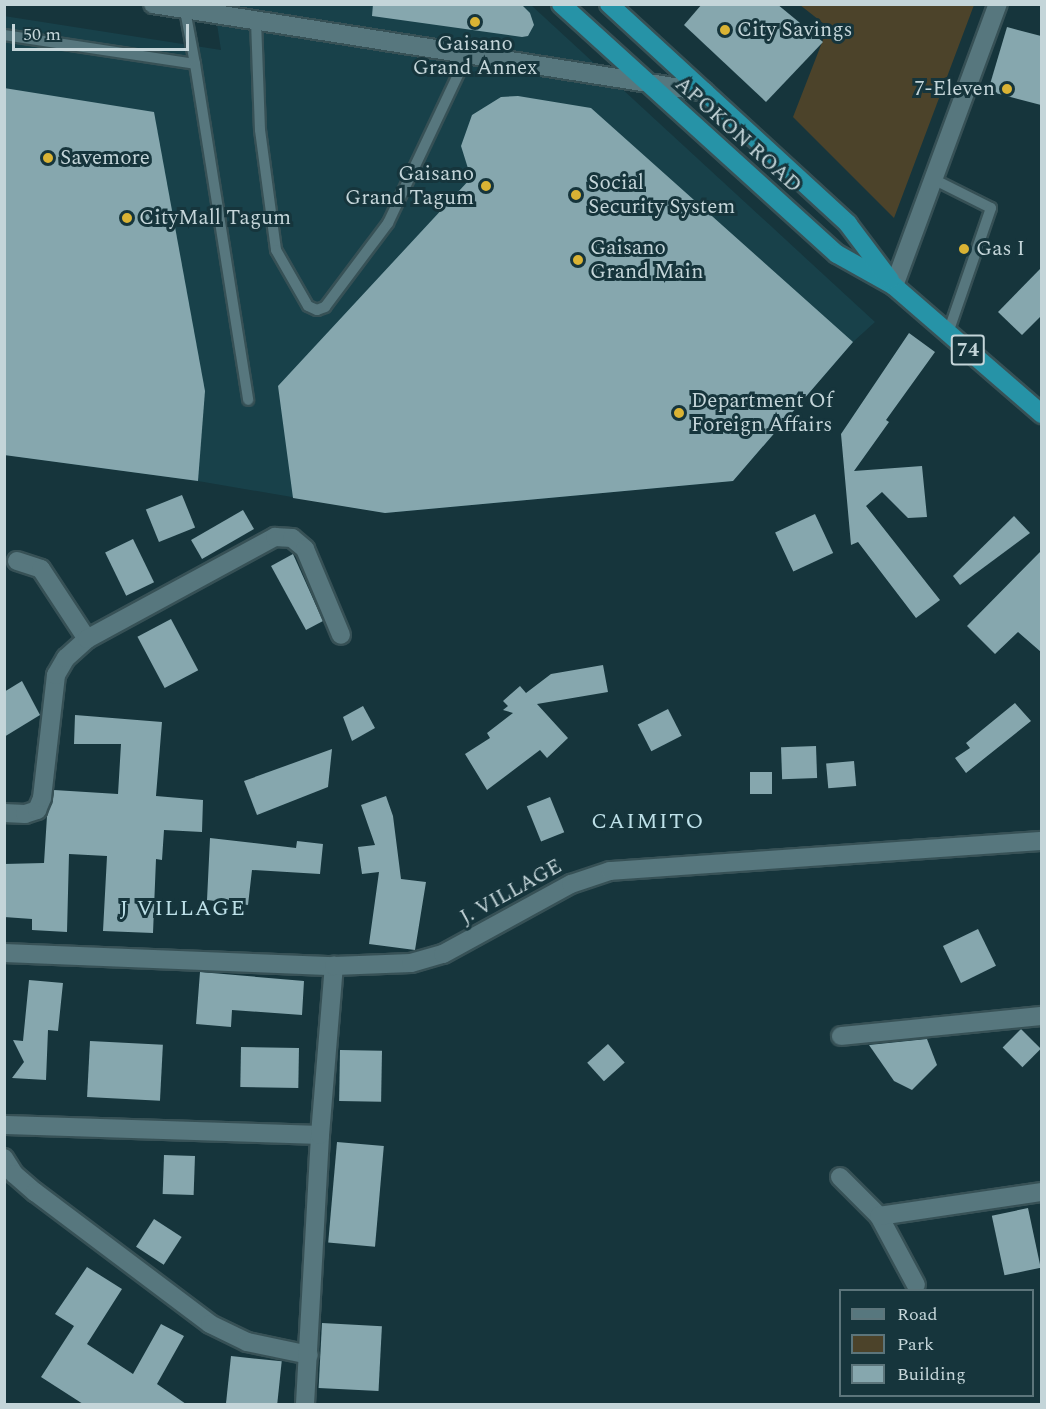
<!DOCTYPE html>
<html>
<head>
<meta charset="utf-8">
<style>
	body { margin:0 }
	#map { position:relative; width:1046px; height:1409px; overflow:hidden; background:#16353c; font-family:Spectral,serif }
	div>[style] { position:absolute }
	.built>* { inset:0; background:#18414a }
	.green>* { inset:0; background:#4c432a }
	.building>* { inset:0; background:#86a7ae; transform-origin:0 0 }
	.roads { filter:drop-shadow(2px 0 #375156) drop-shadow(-2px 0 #375156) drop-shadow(0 2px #375156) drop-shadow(0 -2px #375156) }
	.lane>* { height:10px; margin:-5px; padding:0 5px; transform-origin:5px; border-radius:5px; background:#57777e }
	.street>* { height:18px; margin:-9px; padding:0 9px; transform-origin:9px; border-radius:9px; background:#57777e }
	.secondary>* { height:18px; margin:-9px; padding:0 9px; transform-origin:9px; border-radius:9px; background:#57777e }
	.highway>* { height:18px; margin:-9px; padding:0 9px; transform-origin:9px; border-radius:9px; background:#2693a7 }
	.dots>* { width:16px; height:16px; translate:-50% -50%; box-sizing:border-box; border:3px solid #16353c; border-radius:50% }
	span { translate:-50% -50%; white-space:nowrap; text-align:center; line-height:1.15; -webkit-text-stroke:6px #16353c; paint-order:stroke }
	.shield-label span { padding:2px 4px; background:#16353c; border:2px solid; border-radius:4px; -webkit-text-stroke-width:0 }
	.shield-label { font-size:20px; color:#c4d5d9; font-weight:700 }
	.poi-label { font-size:21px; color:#c4d5d9 }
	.left { translate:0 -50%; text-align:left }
	.right { translate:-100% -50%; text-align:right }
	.street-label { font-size:21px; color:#c4d5d9 }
	.neighbourhood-label { font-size:22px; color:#bde0e8; letter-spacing:1.5px }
	.frame { position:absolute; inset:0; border:6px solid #c4d5d9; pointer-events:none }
	.legend { position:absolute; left:839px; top:1289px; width:195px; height:108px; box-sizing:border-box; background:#16353c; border:2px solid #5c757b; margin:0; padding:8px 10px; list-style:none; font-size:18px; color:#c4d5d9 }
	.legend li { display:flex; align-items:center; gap:12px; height:30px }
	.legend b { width:30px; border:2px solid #5c757b }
	.scale { position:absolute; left:12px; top:24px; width:177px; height:27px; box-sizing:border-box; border:3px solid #c4d5d9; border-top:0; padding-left:8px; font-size:18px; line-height:21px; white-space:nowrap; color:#c4d5d9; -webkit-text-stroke:4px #16353c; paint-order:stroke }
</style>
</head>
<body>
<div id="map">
	<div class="built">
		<i style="clip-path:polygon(214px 5px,531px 5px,875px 322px,853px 342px,733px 481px,385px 513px,198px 481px,5px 455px,4px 16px,221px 50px)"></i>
	</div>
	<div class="green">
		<i style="clip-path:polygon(800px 5px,974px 5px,894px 218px,793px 117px,828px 27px)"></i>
	</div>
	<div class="building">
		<i style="clip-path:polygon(373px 4px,521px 4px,530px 13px,534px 25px,528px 36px,522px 37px,372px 16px)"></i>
		<i style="clip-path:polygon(702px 4px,777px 4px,823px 42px,766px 102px,684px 25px)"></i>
		<i style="clip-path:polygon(1007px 27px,1041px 36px,1041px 105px,988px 91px)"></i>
		<i style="clip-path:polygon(4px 88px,154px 112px,205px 391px,198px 481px,4px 455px)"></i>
		<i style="clip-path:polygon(518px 96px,591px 108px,853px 342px,733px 481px,385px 513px,293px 498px,278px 386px,471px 178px,461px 146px,472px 115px,501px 97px)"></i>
		<i style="clip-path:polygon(1041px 268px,1041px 316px,1022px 335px,998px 312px)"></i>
		<i style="clip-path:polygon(909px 333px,935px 352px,886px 420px,889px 422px,854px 471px,922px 466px,927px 517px,908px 518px,882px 492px,866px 506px,940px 600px,916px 618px,858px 542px,851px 545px,841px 434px)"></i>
		<i style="left:182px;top:495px;width:35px;height:39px;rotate:68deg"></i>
		<i style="left:243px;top:510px;width:22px;height:60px;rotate:60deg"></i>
		<i style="left:815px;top:514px;width:43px;height:44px;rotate:65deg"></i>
		<i style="clip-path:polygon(1014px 516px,1030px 533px,960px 585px,953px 576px)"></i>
		<i style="left:133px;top:539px;width:48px;height:31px;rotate:64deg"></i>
		<i style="clip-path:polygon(1041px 551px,1041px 652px,1018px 632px,995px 654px,967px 626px)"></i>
		<i style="clip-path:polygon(293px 554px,323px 621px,306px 630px,271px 566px)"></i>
		<i style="left:171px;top:619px;width:58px;height:38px;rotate:62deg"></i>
		<i style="clip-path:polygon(603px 665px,608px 692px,537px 704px,568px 738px,547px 758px,540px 750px,487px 790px,465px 754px,490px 738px,487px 733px,513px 713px,503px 710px,508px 706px,503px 701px,520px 686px,526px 693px,551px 674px)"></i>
		<i style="clip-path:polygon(22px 681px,40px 715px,4px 737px,4px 692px)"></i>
		<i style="clip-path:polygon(1015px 703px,1031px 721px,966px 773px,955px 758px,970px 748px,966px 743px)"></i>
		<i style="clip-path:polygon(363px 706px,375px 728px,352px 741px,343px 717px)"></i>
		<i style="left:668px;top:709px;width:30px;height:34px;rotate:63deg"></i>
		<i style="clip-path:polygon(75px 715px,162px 722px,156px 796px,203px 800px,202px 832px,164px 830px,162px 860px,156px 859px,153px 933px,103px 931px,107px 856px,69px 854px,67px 932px,32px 930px,32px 919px,4px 917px,4px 864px,44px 863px,47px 816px,54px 790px,118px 794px,121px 744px,74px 744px)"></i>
		<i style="left:816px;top:746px;width:32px;height:35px;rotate:88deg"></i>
		<i style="clip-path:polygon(332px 749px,328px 787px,257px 815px,244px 781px)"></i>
		<i style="left:854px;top:761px;width:25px;height:28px;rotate:85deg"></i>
		<i style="left:772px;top:772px;width:22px;height:22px;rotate:90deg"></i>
		<i style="clip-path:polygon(386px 796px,393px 816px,401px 879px,426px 882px,415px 950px,369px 944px,379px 872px,362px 874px,358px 847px,375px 845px,361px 805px)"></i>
		<i style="left:550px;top:797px;width:38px;height:25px;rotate:68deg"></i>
		<i style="clip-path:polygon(210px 838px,296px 848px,297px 841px,323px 844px,320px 874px,252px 870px,248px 905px,207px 900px)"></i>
		<i style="left:978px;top:929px;width:41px;height:39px;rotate:64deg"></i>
		<i style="clip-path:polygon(200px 972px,304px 981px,302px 1015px,232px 1010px,231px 1027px,196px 1024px)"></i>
		<i style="clip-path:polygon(29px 980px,63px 983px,58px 1031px,48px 1030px,46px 1080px,12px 1078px,24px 1062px,13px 1040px,23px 1041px)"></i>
		<i style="left:1021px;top:1029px;width:28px;height:26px;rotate:45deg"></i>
		<i style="clip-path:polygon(927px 1039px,937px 1065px,912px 1090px,894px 1081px,869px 1045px)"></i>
		<i style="left:90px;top:1041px;width:73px;height:56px;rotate:3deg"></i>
		<i style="left:608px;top:1044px;width:25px;height:28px;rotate:48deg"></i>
		<i style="left:241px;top:1047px;width:58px;height:40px;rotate:1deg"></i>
		<i style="left:340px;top:1050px;width:42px;height:51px;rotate:1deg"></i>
		<i style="left:337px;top:1142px;width:47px;height:101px;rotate:5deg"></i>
		<i style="left:164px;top:1155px;width:31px;height:39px;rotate:2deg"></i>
		<i style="left:1028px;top:1208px;width:61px;height:37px;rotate:78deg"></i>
		<i style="left:154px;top:1219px;width:33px;height:33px;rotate:33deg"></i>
		<i style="clip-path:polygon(87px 1267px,122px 1289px,87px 1344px,133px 1374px,161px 1324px,184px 1336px,157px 1384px,186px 1404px,83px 1404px,41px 1377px,74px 1326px,55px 1314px)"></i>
		<i style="left:322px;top:1323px;width:60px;height:65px;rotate:3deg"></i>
		<i style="left:231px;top:1356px;width:51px;height:48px;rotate:6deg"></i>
	</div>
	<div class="roads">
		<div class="lane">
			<i style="left:256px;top:21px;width:109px;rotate:87.9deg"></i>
			<i style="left:260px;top:130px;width:121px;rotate:82.4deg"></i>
			<i style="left:276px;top:250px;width:64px;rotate:60.3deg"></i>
			<i style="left:308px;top:306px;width:10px;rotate:24deg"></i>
			<i style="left:317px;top:310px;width:9px;rotate:-21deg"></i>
			<i style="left:325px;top:307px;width:105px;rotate:-53.1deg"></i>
			<i style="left:388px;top:223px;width:187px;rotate:-64.7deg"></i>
			<i style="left:4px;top:35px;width:193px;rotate:8.6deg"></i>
			<i style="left:195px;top:64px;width:55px;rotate:-100.5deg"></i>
			<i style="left:195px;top:64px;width:340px;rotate:81deg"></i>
			<i style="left:931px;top:178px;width:67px;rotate:26.6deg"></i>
			<i style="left:991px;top:208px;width:132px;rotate:109deg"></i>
		</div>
		<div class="street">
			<i style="left:894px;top:286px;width:301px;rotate:-69.8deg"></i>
			<i style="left:17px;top:561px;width:25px;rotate:18deg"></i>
			<i style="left:41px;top:569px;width:84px;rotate:56.7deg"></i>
			<i style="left:4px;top:813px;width:21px;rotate:3deg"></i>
			<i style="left:25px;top:814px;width:13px;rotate:-18deg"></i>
			<i style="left:37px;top:810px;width:13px;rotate:-67deg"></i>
			<i style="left:42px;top:798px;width:124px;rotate:-83.5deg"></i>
			<i style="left:56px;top:675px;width:20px;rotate:-60deg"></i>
			<i style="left:66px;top:658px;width:28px;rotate:-42deg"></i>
			<i style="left:87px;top:639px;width:214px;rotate:-28.5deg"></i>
			<i style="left:275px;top:537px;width:17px;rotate:3deg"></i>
			<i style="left:292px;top:538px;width:17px;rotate:40deg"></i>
			<i style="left:305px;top:549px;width:93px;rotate:67.3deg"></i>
			<i style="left:841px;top:1036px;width:202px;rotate:-5.7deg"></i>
			<i style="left:4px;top:1125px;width:316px;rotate:1.8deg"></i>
			<i style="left:4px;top:1158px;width:19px;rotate:58deg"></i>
			<i style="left:14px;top:1174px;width:28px;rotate:41deg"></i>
			<i style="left:35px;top:1192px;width:219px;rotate:37deg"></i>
			<i style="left:210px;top:1324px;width:41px;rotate:25.9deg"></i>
			<i style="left:247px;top:1342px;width:63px;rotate:11.8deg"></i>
			<i style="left:840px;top:1177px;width:55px;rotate:45deg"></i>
			<i style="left:879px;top:1216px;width:78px;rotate:61.8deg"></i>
			<i style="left:879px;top:1216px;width:165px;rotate:-8.4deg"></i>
			<i style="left:305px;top:1404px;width:269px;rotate:-86.8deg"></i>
			<i style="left:320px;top:1135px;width:170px;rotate:-85.3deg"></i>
		</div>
		<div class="secondary">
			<i style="left:153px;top:4px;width:559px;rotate:9.06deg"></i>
			<i style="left:4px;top:953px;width:330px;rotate:2.3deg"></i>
			<i style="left:334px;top:966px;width:77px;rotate:-2.2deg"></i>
			<i style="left:411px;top:963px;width:33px;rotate:-16deg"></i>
			<i style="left:443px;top:954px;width:146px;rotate:-28.7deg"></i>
			<i style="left:571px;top:884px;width:41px;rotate:-18.4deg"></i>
			<i style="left:610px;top:871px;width:433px;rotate:-4deg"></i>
		</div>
		<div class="highway">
			<i style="left:561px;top:4px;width:372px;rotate:42.2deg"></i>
			<i style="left:837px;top:254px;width:65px;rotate:29.3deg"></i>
			<i style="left:894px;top:286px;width:196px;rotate:40.9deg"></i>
			<i style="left:609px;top:4px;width:325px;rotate:42.6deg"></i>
			<i style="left:848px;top:224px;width:70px;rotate:53.1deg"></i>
		</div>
	</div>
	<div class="dots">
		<i style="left:475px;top:22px;background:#dab334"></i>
		<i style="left:725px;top:30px;background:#dab334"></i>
		<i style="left:1007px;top:89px;background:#dab334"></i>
		<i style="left:48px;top:158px;background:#dab334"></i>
		<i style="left:486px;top:186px;background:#dab334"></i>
		<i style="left:576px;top:195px;background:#dab334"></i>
		<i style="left:127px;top:218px;background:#dab334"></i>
		<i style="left:964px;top:249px;background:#dab334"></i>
		<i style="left:578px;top:260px;background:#dab334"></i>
		<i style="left:679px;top:413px;background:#dab334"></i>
	</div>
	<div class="shield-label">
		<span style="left:968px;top:350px">74</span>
	</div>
	<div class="poi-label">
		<span class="left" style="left:737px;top:30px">City Savings</span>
		<span style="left:475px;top:56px">Gaisano<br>Grand Annex</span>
		<span class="right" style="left:995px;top:89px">7-Eleven</span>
		<span class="left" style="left:60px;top:158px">Savemore</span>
		<span class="right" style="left:474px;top:186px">Gaisano<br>Grand Tagum</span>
		<span class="left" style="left:588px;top:195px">Social<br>Security System</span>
		<span class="left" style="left:139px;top:218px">CityMall Tagum</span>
		<span class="left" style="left:590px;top:260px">Gaisano<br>Grand Main</span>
		<span class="left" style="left:976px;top:249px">Gas I</span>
		<span class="left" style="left:691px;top:413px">Department Of<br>Foreign Affairs</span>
	</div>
	<div class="street-label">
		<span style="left:738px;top:135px;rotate:42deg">APOKON ROAD</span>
		<span style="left:511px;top:892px;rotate:-29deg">J. VILLAGE</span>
	</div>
	<div class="neighbourhood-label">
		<span style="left:648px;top:822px">CAIMITO</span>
		<span style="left:183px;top:909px">J VILLAGE</span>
	</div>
	<div class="frame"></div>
	<ul class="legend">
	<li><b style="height:8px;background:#57777e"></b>Road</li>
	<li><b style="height:16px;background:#4c432a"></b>Park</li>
	<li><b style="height:16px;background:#86a7ae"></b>Building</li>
	</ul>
	<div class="scale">50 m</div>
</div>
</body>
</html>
